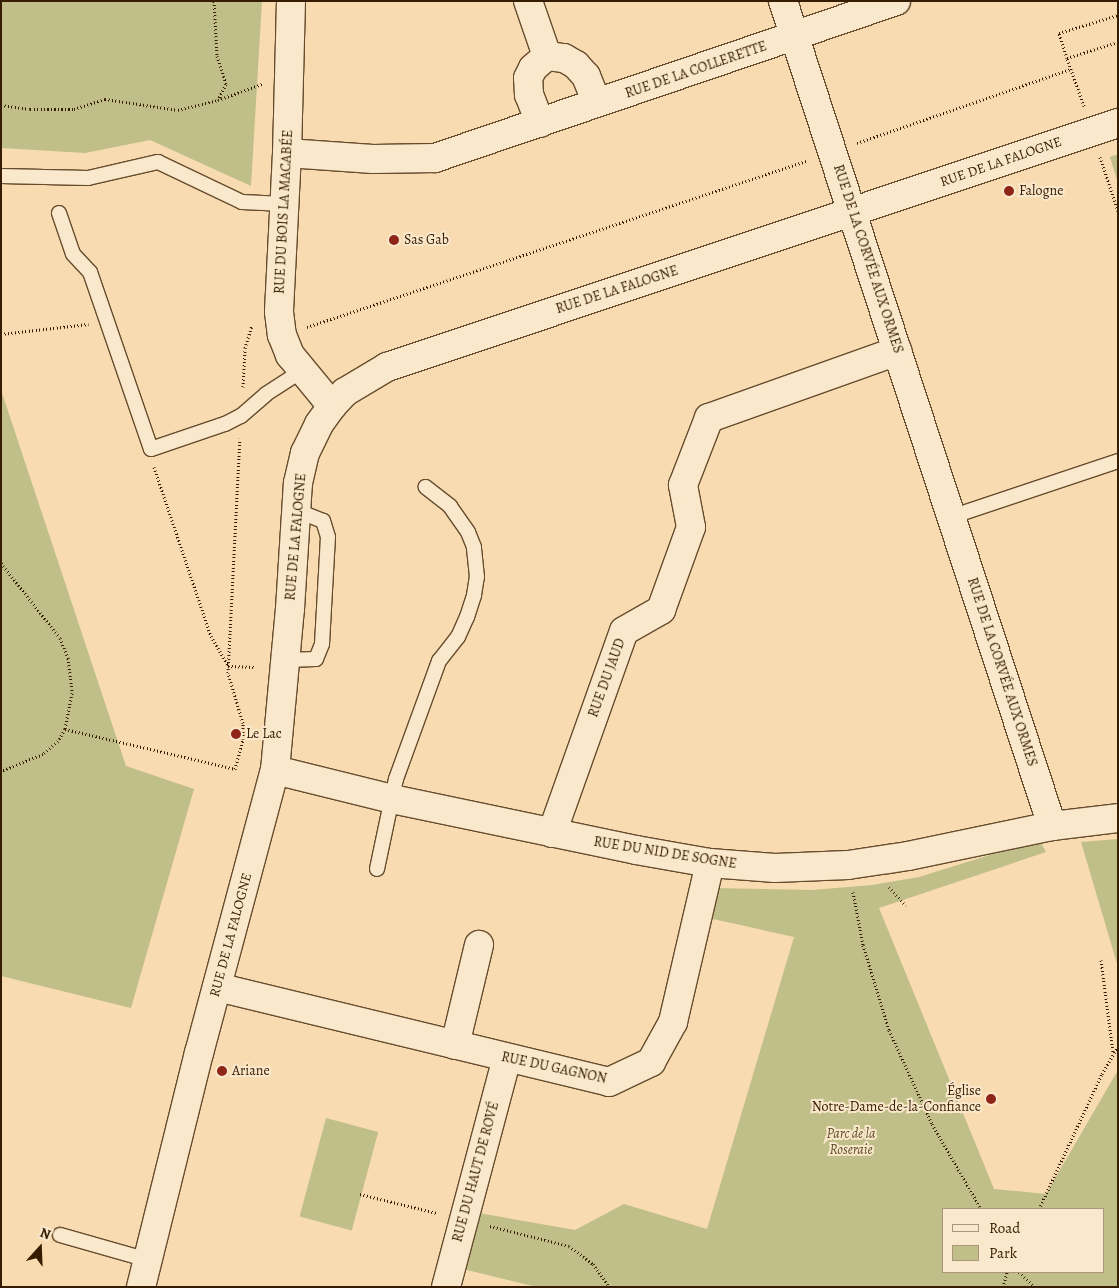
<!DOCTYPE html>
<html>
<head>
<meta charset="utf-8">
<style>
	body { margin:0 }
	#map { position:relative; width:1119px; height:1288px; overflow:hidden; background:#f8dbb0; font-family:Alegreya,serif }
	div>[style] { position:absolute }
	.green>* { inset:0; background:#c0bf89; transform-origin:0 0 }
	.path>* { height:3px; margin-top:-1.5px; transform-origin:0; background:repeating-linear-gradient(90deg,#361c01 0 1px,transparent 0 3.5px) }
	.roads { filter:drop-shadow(1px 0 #664c2d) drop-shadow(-1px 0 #664c2d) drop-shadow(0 1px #664c2d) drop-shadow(0 -1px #664c2d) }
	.service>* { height:14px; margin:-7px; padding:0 7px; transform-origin:7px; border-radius:7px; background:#fae8cc }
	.minor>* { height:28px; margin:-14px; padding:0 14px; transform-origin:14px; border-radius:14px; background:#fae8cc }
	.tertiary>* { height:28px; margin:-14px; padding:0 14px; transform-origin:14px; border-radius:14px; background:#fae8cc }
	.dots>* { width:14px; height:14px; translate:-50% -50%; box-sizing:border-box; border:2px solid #fae8cc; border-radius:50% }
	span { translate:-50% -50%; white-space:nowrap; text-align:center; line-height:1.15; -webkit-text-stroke:4px #fae8cc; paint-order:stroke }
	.street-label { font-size:14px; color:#361c01 }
	.poi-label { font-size:14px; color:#361c01 }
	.left { translate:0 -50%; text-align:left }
	.right { translate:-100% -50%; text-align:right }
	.park-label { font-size:14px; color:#5f4d2a; font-style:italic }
	.frame { position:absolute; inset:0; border:2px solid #361c01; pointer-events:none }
	.legend { position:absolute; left:942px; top:1208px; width:162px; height:65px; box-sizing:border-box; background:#fae8cc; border:1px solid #ac967b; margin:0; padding:6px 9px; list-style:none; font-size:15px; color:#361c01 }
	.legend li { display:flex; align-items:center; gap:10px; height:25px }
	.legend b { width:25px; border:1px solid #ac967b }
	.north { position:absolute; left:15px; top:1223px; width:50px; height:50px; -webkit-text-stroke:4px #fae8cc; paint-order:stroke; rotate:20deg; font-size:14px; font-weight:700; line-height:20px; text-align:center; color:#361c01 }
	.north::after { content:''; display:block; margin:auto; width:18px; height:22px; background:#361c01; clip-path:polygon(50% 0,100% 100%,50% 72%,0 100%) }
</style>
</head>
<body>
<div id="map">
	<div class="green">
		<i style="clip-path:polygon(1px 1px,262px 1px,251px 186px,150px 140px,85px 153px,1px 148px)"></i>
		<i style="clip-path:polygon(1118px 154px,1118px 183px,1110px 157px)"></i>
		<i style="clip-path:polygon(1px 390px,126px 766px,194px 789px,131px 1008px,1px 976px)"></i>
		<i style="clip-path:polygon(1118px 839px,1118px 967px,1081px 842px)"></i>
		<i style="clip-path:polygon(evenodd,1041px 843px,1046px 852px,879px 908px,994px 1189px,1046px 1194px,1118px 1070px,1118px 1287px,537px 1287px,463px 1269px,473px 1212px,575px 1230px,624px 1204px,707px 1229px,794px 937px,704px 917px,712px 888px,812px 890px,872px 885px,919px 877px,993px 854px,1041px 843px,943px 1209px,1103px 1209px,1103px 1272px,943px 1272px,943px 1209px)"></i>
		<i style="left:326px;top:1118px;width:54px;height:102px;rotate:15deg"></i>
	</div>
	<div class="path">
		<i style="left:214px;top:1px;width:55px;rotate:86.9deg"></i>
		<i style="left:217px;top:56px;width:29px;rotate:72deg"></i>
		<i style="left:226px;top:84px;width:18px;rotate:117deg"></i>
		<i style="left:1067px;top:58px;width:26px;rotate:-108deg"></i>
		<i style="left:1059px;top:33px;width:62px;rotate:-17deg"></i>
		<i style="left:1px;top:105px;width:29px;rotate:8deg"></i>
		<i style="left:30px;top:109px;width:44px"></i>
		<i style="left:74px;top:109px;width:33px;rotate:-18deg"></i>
		<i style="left:105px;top:99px;width:74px;rotate:8.6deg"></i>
		<i style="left:178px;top:110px;width:41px;rotate:-14deg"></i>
		<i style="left:218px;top:100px;width:47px;rotate:-20deg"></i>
		<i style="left:1084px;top:106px;width:51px;rotate:-109.5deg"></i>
		<i style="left:1067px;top:58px;width:53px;rotate:-17.4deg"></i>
		<i style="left:857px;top:143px;width:226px;rotate:-19.1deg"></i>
		<i style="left:1100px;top:157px;width:57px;rotate:71.6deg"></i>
		<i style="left:307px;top:327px;width:526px;rotate:-18.4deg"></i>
		<i style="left:1px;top:334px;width:88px;rotate:-6.6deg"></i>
		<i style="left:243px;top:387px;width:39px;rotate:-87deg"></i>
		<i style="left:245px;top:348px;width:24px;rotate:-73deg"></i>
		<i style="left:154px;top:467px;width:178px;rotate:71.4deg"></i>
		<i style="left:211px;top:636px;width:34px;rotate:60deg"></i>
		<i style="left:228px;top:666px;width:27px;rotate:2deg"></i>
		<i style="left:1px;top:563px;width:95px;rotate:51.8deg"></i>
		<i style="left:60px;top:638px;width:22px;rotate:68deg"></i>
		<i style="left:68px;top:658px;width:35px;rotate:83deg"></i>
		<i style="left:72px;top:693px;width:37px;rotate:101deg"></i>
		<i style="left:65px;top:729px;width:14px;rotate:120deg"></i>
		<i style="left:58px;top:741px;width:20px;rotate:139deg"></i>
		<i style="left:43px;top:754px;width:45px;rotate:158deg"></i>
		<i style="left:65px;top:729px;width:175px;rotate:13.2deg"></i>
		<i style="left:235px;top:769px;width:31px;rotate:-75deg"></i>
		<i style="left:243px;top:739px;width:16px;rotate:-90deg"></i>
		<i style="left:243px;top:723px;width:52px;rotate:-106.7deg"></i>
		<i style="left:228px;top:673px;width:235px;rotate:-87.1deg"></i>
		<i style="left:889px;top:887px;width:25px;rotate:48deg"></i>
		<i style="left:853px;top:892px;width:54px;rotate:79.3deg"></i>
		<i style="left:863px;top:945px;width:89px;rotate:73deg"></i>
		<i style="left:889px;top:1030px;width:103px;rotate:65.4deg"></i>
		<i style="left:932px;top:1124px;width:98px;rotate:60deg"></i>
		<i style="left:1101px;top:960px;width:93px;rotate:82.6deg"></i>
		<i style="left:360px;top:1194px;width:79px;rotate:13.9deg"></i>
		<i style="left:1039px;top:1209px;width:149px;rotate:-65deg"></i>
		<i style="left:1102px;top:1074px;width:32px;rotate:-60deg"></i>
		<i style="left:490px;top:1226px;width:81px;rotate:14.2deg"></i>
		<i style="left:569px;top:1246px;width:30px;rotate:37deg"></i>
		<i style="left:593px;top:1264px;width:29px;rotate:54deg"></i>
		<i style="left:1019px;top:1272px;width:22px;rotate:43deg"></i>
		<i style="left:688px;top:1287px;width:35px"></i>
		<i style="left:1003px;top:1287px;width:16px;rotate:-75deg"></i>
	</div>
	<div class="roads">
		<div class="service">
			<i style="left:1px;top:176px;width:87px;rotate:1.3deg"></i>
			<i style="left:88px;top:178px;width:72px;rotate:-12.9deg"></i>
			<i style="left:158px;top:162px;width:93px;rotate:25.5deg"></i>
			<i style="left:242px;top:202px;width:42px;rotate:2.7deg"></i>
			<i style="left:59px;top:213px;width:43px;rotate:71.1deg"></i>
			<i style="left:73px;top:254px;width:25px;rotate:47deg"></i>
			<i style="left:90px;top:272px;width:187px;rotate:71deg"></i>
			<i style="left:151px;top:449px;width:78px;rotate:-18.7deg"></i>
			<i style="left:225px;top:424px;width:18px;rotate:-27deg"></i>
			<i style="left:241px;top:416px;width:33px;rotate:-41deg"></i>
			<i style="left:266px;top:394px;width:44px;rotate:-33deg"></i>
			<i style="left:951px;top:517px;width:176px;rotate:-18.5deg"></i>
			<i style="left:285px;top:660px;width:31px;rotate:-2deg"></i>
			<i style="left:316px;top:659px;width:16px;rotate:-68deg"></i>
			<i style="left:322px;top:644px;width:107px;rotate:-86.8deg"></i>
			<i style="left:328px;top:537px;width:17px;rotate:-107deg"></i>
			<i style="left:323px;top:521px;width:29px;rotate:-158deg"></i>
			<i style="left:377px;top:869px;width:92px;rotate:-78.1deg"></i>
			<i style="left:396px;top:779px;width:126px;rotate:-70deg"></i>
			<i style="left:439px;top:661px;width:31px;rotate:-52deg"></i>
			<i style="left:458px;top:637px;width:22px;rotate:-66deg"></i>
			<i style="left:467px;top:617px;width:23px;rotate:-72deg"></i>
			<i style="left:474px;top:595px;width:18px;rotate:-81deg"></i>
			<i style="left:477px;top:577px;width:30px;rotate:-96deg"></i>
			<i style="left:474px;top:547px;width:16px;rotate:-112deg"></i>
			<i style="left:468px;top:532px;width:32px;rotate:-125deg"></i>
			<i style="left:450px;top:506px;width:31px;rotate:-142deg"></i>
			<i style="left:60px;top:1235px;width:91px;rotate:15.9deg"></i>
		</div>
		<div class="minor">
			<i style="left:291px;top:1px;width:152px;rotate:91.5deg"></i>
			<i style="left:287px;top:153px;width:159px;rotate:92.9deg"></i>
			<i style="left:279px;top:312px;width:23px;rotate:83deg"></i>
			<i style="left:282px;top:335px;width:22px;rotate:68deg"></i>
			<i style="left:290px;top:355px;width:66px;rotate:50.5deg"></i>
			<i style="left:528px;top:1px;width:58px;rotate:70.9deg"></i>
			<i style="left:783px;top:1px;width:868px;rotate:71.94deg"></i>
			<i style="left:540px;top:123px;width:30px;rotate:-111deg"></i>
			<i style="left:529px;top:95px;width:17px;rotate:-93deg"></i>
			<i style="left:528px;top:78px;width:11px;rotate:-63deg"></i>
			<i style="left:533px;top:68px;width:18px;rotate:-41deg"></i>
			<i style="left:547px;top:56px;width:17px;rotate:7deg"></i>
			<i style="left:564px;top:58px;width:14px;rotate:30deg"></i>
			<i style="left:576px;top:65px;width:15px;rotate:48deg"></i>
			<i style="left:586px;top:76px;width:29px;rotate:68deg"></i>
			<i style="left:287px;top:153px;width:86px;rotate:4deg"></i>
			<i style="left:373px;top:159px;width:62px;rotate:-0.9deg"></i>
			<i style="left:435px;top:158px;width:487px;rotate:-18.8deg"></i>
			<i style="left:275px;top:770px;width:121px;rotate:13.9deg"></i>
			<i style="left:392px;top:799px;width:249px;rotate:11.8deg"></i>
			<i style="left:636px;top:850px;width:75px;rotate:10deg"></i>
			<i style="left:710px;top:863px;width:65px;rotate:4.4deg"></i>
			<i style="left:775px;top:868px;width:73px;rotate:-2.4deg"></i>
			<i style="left:848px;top:865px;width:61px;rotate:-8.5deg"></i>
			<i style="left:908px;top:856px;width:147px;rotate:-11.8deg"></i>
			<i style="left:1052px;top:826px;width:66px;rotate:-6.9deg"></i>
			<i style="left:552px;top:833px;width:214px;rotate:-70.4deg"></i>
			<i style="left:624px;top:631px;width:43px;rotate:-29.6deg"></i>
			<i style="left:661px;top:610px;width:88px;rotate:-70.1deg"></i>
			<i style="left:691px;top:527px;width:43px;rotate:-100.8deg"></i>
			<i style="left:683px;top:485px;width:72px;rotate:-68.8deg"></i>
			<i style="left:709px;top:418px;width:200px;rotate:-19.6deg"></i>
			<i style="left:217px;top:987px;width:403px;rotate:13.6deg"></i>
			<i style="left:609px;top:1082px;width:47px;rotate:-25.5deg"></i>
			<i style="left:651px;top:1062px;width:46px;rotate:-61.2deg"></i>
			<i style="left:673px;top:1022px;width:163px;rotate:-76.9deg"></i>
			<i style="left:455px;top:1045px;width:103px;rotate:-76.5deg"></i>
			<i style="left:446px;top:1287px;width:237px;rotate:-75.1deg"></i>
		</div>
		<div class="tertiary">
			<i style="left:141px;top:1287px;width:241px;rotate:-76.1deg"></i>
			<i style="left:199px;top:1053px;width:293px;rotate:-75deg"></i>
			<i style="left:275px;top:770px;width:162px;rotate:-84.7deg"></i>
			<i style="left:290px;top:609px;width:126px;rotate:-86.4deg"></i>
			<i style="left:298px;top:483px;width:31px;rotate:-77deg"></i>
			<i style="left:305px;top:453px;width:32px;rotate:-64deg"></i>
			<i style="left:319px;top:424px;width:22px;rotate:-54deg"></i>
			<i style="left:332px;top:406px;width:19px;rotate:-47deg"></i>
			<i style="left:345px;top:392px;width:49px;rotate:-30.8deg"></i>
			<i style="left:387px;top:367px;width:771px;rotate:-18.46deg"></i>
		</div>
	</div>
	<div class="dots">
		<i style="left:1009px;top:191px;background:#8f2418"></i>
		<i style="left:394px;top:240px;background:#8f2418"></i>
		<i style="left:236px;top:734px;background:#8f2418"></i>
		<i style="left:222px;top:1071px;background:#8f2418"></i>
		<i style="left:991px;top:1099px;background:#8f2418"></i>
	</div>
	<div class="street-label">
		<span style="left:696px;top:70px;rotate:-19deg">RUE DE LA COLLERETTE</span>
		<span style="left:1001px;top:162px;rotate:-19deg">RUE DE LA FALOGNE</span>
		<span style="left:284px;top:212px;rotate:-87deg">RUE DU BOIS LA MACABÉE</span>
		<span style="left:868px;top:259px;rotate:72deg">RUE DE LA CORVÉE AUX ORMES</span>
		<span style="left:617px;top:290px;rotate:-18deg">RUE DE LA FALOGNE</span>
		<span style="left:296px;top:537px;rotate:-85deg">RUE DE LA FALOGNE</span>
		<span style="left:1002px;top:672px;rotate:72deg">RUE DE LA CORVÉE AUX ORMES</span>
		<span style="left:607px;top:678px;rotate:-70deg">RUE DU JAUD</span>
		<span style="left:665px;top:853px;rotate:9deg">RUE DU NID DE SOGNE</span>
		<span style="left:231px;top:935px;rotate:-75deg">RUE DE LA FALOGNE</span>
		<span style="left:554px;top:1068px;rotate:12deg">RUE DU GAGNON</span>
		<span style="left:476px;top:1172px;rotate:-75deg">RUE DU HAUT DE ROVÉ</span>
	</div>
	<div class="poi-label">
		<span class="left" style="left:1019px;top:191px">Falogne</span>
		<span class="left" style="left:404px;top:240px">Sas Gab</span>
		<span class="left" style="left:246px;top:734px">Le Lac</span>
		<span class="left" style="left:232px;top:1071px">Ariane</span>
		<span class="right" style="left:981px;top:1099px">Église<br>Notre-Dame-de-la-Confiance</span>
	</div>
	<div class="park-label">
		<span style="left:851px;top:1142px">Parc de la<br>Roseraie</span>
	</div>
	<div class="frame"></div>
	<ul class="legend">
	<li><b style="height:6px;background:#fae8cc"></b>Road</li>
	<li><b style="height:14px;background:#c0bf89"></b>Park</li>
	</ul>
	<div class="north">N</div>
</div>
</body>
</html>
